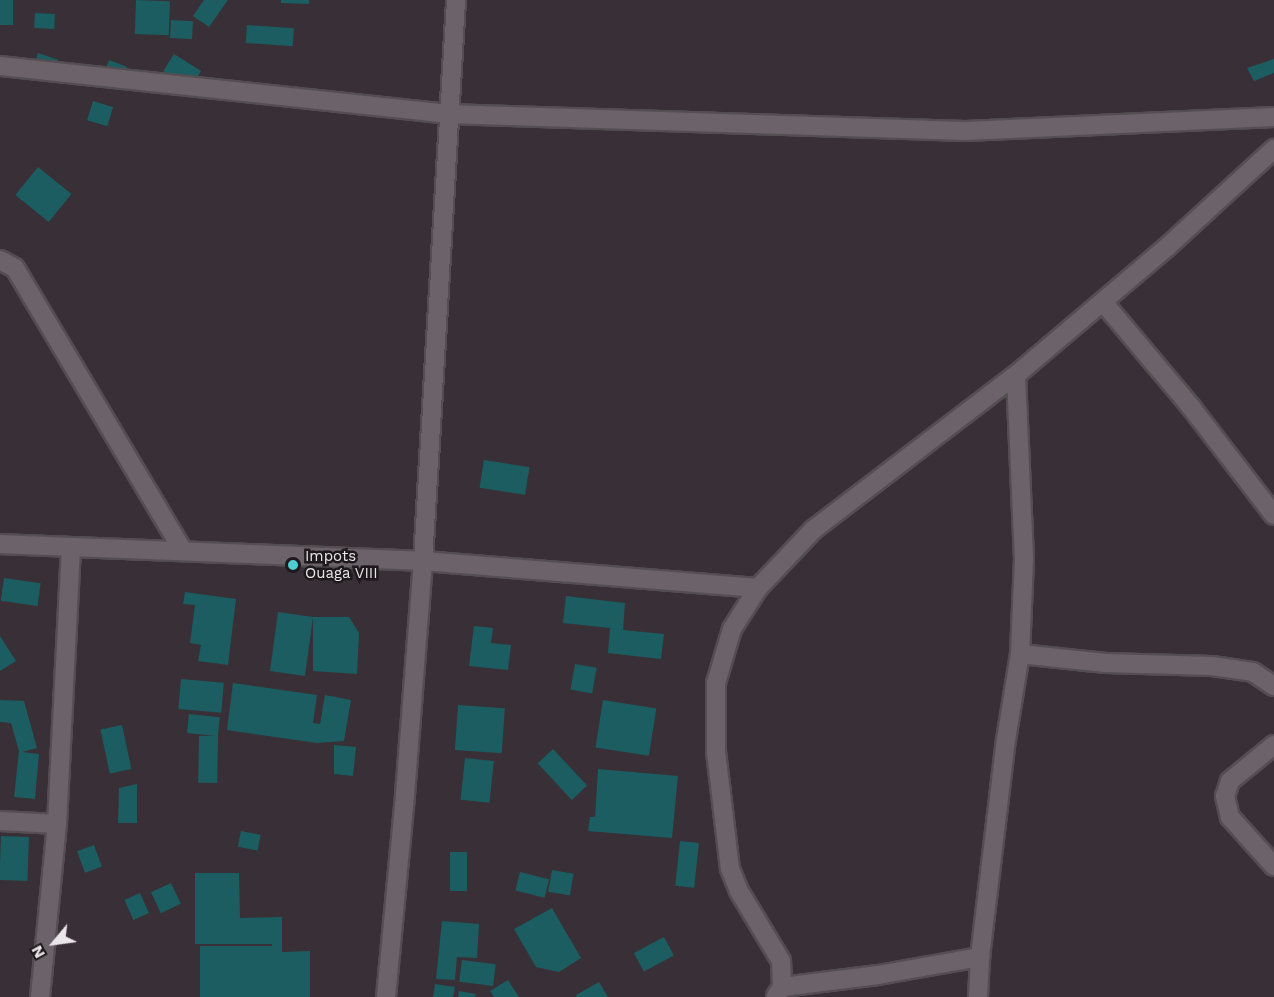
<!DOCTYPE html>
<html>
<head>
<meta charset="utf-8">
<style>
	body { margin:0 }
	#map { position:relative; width:1274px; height:997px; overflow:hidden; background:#383036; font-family:"Work Sans",sans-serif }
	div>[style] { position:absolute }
	.building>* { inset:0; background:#1b5d60; transform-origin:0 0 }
	.roads { filter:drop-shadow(2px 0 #544e53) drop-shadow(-2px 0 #544e53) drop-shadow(0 2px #544e53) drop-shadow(0 -2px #544e53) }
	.minor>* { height:18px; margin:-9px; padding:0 9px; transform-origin:9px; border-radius:9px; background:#6c636a }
	.dots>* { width:16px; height:16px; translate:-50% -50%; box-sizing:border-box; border:3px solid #1d191c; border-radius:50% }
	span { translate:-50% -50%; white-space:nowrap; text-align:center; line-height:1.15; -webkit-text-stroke:5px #1d191c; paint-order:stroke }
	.poi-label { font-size:15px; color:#ebe6ea }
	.left { translate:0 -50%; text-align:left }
	.north { position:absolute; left:24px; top:913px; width:60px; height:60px; -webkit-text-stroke:4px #1d191c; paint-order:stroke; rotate:241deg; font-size:16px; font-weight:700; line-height:24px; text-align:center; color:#ebe6ea }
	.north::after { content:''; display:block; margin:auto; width:21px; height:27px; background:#ebe6ea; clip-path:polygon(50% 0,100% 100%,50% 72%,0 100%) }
</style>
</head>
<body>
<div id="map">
	<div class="building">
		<i style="left:0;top:0;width:13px;height:25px"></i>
		<i style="left:136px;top:0;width:34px;height:34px;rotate:2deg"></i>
		<i style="clip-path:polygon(204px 0,228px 0,209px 27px,193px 16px)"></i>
		<i style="clip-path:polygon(281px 0,309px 0,309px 4px,281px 3px)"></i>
		<i style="left:35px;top:13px;width:20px;height:15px;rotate:3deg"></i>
		<i style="left:171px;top:20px;width:22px;height:18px;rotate:3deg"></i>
		<i style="left:247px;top:25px;width:47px;height:18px;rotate:4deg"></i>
		<i style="left:38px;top:53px;width:21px;height:18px;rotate:19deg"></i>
		<i style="left:174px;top:54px;width:32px;height:20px;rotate:32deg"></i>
		<i style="clip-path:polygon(1274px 59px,1274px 73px,1254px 81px,1247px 68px)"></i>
		<i style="left:109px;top:60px;width:19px;height:22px;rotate:21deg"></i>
		<i style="left:93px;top:101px;width:21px;height:20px;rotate:17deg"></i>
		<i style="left:38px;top:167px;width:43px;height:36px;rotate:39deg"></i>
		<i style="left:484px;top:460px;width:46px;height:28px;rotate:9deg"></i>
		<i style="left:4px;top:578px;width:37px;height:23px;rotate:8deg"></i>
		<i style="clip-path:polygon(185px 592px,236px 599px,228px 665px,198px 661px,201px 645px,190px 643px,195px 605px,183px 604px)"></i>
		<i style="clip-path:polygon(566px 596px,625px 603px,623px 630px,664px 634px,661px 659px,608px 653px,610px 628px,563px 623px)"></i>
		<i style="clip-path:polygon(278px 612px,313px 617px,349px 617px,359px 633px,357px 674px,313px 671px,313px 617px,305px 676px,270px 671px)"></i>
		<i style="clip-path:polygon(474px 626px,493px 628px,491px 643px,511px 645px,508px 670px,469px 666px)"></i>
		<i style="clip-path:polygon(0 636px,16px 661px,0 671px)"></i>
		<i style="left:575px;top:664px;width:22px;height:26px;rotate:10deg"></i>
		<i style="left:181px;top:679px;width:43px;height:30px;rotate:5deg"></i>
		<i style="clip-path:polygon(233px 683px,317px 695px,313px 723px,320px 724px,325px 695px,351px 700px,344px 741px,317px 743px,227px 730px)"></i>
		<i style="clip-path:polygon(0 700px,24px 701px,37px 748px,22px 752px,39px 754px,35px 799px,14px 797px,19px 751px,11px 723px,0 722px)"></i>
		<i style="left:603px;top:700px;width:54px;height:48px;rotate:9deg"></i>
		<i style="left:458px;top:705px;width:47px;height:45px;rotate:4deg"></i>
		<i style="left:189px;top:714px;width:31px;height:19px;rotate:6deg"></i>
		<i style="left:122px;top:725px;width:45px;height:22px;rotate:78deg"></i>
		<i style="left:218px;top:736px;width:47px;height:19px;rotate:91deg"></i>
		<i style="clip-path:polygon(334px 745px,356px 747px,353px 776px,334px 774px)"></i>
		<i style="left:553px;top:749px;width:50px;height:21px;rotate:47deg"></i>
		<i style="left:465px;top:758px;width:29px;height:42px;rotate:6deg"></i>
		<i style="clip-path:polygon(598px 769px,678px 776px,672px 838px,588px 831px,590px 817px,595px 817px)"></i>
		<i style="clip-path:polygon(137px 784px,137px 823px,118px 823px,119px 788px)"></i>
		<i style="left:241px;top:831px;width:20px;height:16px;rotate:11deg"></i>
		<i style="left:1px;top:836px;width:28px;height:44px;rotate:2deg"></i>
		<i style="left:680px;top:841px;width:19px;height:45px;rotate:6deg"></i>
		<i style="left:94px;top:845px;width:23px;height:18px;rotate:70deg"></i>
		<i style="left:450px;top:852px;width:17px;height:39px"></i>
		<i style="left:552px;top:870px;width:22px;height:22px;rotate:10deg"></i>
		<i style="left:520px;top:872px;width:30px;height:19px;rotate:14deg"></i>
		<i style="clip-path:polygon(195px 873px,239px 873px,240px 918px,282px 917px,282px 952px,310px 951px,310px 997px,200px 997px,200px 946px,272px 946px,272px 944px,195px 944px)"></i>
		<i style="left:171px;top:883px;width:23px;height:22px;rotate:65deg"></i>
		<i style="left:140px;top:893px;width:22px;height:17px;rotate:66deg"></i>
		<i style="clip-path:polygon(552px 908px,581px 958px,559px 972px,536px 967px,514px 929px)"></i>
		<i style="clip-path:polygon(442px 921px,479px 924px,477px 958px,457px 957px,455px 980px,436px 979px)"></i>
		<i style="left:664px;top:937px;width:21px;height:34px;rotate:62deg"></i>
		<i style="left:462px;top:960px;width:34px;height:22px;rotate:7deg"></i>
		<i style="clip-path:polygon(508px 980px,519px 997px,494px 997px,490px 991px)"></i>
		<i style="clip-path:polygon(599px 982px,608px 997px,577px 997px,576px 995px)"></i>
		<i style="clip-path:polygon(435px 984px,455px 987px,453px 997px,433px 997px)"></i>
		<i style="clip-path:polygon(459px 991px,476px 994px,475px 997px,458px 997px)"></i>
	</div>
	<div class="roads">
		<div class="minor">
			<i style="left:0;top:66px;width:451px;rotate:6.1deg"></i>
			<i style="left:448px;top:114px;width:518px;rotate:1.88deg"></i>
			<i style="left:966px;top:131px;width:308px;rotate:-2.6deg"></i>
			<i style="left:0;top:260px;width:17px;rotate:28deg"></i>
			<i style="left:15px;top:268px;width:329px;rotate:59.3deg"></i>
			<i style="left:1103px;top:302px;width:137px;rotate:50deg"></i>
			<i style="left:1191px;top:407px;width:136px;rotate:52.5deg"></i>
			<i style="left:0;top:544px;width:423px;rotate:2.3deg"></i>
			<i style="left:423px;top:561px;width:336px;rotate:4.6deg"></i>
			<i style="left:1020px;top:654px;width:86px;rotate:6deg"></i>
			<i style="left:1106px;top:663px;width:106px;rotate:1.6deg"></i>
			<i style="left:1212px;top:666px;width:41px;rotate:8.3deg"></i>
			<i style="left:1253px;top:672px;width:25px;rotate:34deg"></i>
			<i style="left:1274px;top:745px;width:57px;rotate:140.7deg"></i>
			<i style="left:1230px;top:781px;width:16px;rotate:108deg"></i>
			<i style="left:1225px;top:796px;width:22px;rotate:77deg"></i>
			<i style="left:1230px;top:817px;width:66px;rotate:48.1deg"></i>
			<i style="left:0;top:821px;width:57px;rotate:3deg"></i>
			<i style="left:782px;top:987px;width:26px;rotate:-92deg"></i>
			<i style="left:781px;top:961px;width:82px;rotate:-121deg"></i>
			<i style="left:739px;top:891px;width:24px;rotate:-112deg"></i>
			<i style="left:730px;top:869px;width:119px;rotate:-96.8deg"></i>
			<i style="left:716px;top:751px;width:68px;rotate:-90deg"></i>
			<i style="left:716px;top:683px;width:56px;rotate:-73.5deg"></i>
			<i style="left:732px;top:629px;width:49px;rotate:-57.6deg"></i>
			<i style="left:758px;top:588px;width:80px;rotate:-46.5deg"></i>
			<i style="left:813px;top:530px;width:255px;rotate:-37.4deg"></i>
			<i style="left:1016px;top:375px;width:197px;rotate:-40.3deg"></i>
			<i style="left:1166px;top:248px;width:147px;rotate:-42.5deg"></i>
			<i style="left:776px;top:996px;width:11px;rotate:-56deg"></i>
			<i style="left:782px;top:987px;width:97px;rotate:-7.1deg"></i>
			<i style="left:878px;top:975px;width:104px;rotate:-10deg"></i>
			<i style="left:40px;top:997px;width:174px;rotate:-84.4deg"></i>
			<i style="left:57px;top:824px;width:277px;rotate:-87.1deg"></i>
			<i style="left:386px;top:997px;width:203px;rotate:-84.6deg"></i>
			<i style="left:405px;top:795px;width:235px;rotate:-85.6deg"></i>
			<i style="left:423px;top:561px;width:562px;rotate:-86.63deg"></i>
			<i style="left:978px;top:997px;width:40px;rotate:-87.1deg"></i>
			<i style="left:980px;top:957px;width:219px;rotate:-83.2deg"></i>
			<i style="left:1006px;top:740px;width:87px;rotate:-80.8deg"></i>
			<i style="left:1020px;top:654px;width:95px;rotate:-87.6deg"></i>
			<i style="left:1024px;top:559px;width:184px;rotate:-92.5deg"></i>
		</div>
	</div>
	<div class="dots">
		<i style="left:293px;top:565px;background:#51ccd2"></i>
	</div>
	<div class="poi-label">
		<span class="left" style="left:305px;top:565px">Impots<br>Ouaga VIII</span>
	</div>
	<div class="north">N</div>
</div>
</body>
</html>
